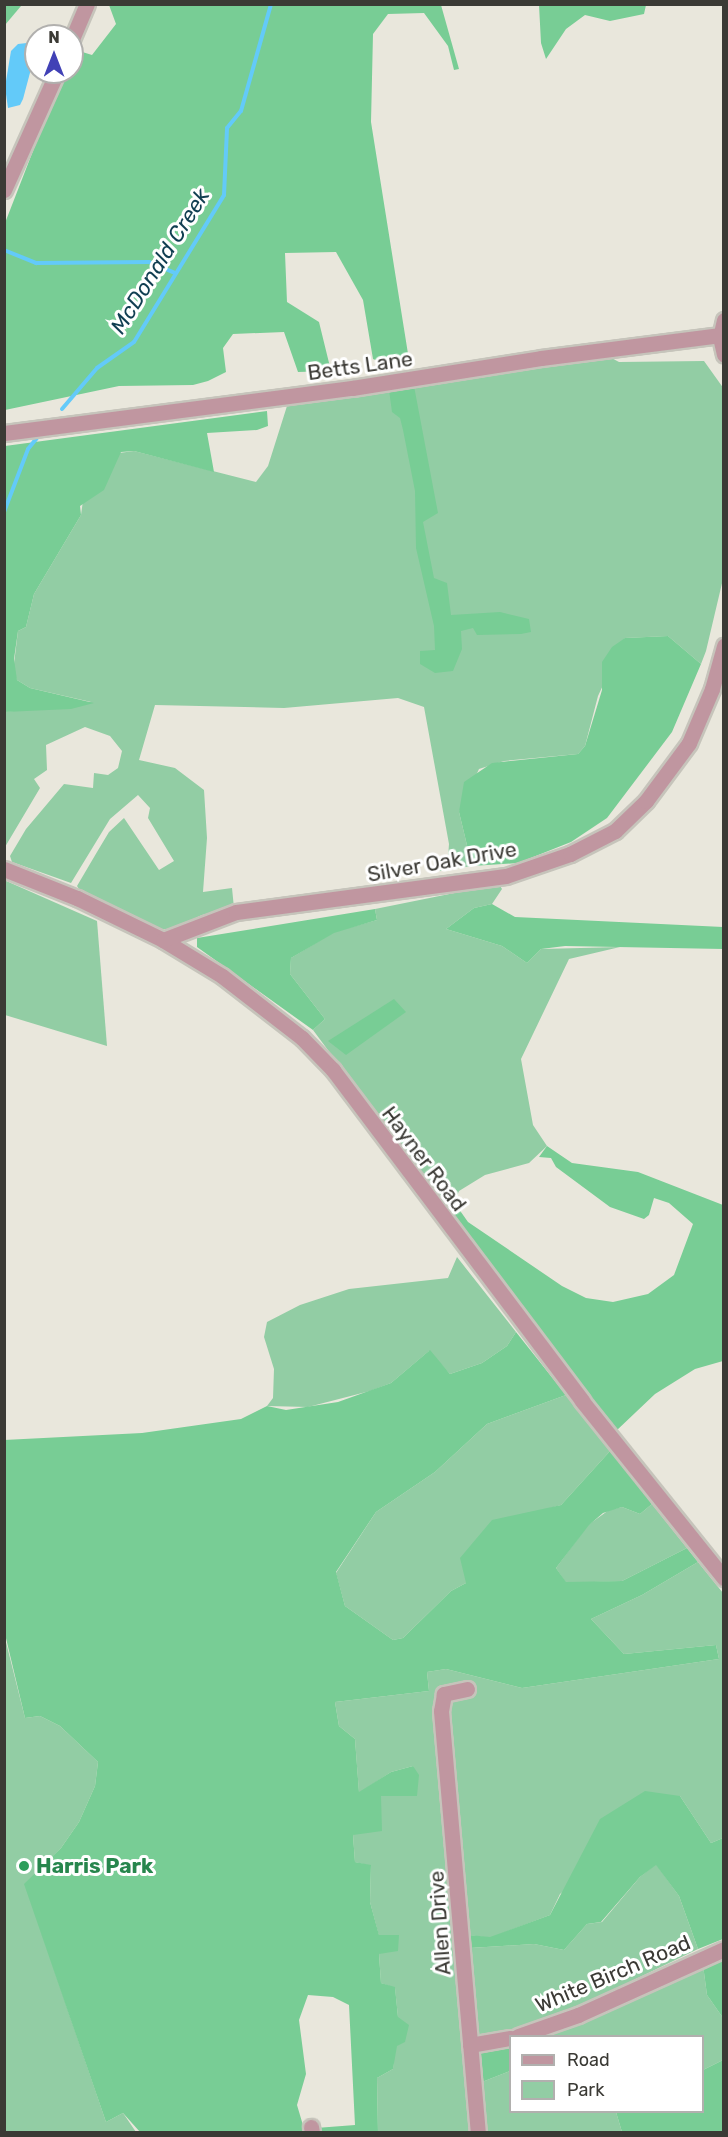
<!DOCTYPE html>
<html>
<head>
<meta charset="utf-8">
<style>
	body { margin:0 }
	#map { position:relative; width:728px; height:2137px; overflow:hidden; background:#e9e7dc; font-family:Rubik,sans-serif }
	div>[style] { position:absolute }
	.green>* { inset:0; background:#92cda4 }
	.forest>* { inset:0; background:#78cd95 }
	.water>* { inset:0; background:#63caf9 }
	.stream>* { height:4px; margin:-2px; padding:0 2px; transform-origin:2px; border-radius:2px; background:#63caf9 }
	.roads { filter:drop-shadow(2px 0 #c6c4bb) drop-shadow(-2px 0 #c6c4bb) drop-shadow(0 2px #c6c4bb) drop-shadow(0 -2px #c6c4bb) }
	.street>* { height:15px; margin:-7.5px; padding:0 7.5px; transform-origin:7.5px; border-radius:7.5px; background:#c096a0 }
	.dots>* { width:16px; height:16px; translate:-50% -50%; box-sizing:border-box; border:3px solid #fff; border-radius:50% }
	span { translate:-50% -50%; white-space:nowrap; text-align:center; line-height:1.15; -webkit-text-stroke:6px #fff; paint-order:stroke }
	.street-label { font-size:21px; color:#3b3a35 }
	.leisure-label { font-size:21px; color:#27864d; font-weight:700 }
	.left { translate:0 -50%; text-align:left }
	.water-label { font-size:22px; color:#103e51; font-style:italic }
	.frame { position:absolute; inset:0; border:6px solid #3b3a35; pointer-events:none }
	.legend { position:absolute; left:509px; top:2035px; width:195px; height:78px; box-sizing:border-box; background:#fff; border:2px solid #b1b0ae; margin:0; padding:8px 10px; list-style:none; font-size:18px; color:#3b3a35 }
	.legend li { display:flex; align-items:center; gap:12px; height:30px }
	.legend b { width:30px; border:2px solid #b1b0ae }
	.north { position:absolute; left:24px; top:24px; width:60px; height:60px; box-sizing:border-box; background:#fff; border:2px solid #b1b0ae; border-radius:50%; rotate:0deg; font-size:16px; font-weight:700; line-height:24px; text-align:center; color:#3b3a35 }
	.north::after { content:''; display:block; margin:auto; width:21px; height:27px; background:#4141b6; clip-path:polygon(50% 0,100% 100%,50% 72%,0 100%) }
</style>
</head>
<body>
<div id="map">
	<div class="green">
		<i style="clip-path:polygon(604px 354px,619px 362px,704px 361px,724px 389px,723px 579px,706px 651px,701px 664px,668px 636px,625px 638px,598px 696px,585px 746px,578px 754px,504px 761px,479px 769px,459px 812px,472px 866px,440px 871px,438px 867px,448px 857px,449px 844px,424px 707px,398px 698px,284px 708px,155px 705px,139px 760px,175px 768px,204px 790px,207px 838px,203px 892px,232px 888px,234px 908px,202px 915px,173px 929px,154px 929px,81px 892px,77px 886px,97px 852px,109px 832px,124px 818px,159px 870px,174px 861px,148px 818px,150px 808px,138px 795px,110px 819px,71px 883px,12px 862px,10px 856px,26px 829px,64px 784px,93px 788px,94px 773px,108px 775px,118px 768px,122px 751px,110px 736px,85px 727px,46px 745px,47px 770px,34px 779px,40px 788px,5px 847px,5px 712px,91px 702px,30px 688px,17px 680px,13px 672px,18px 631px,26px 627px,34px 594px,81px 515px,89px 457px,134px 451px,256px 482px,268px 466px,287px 406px)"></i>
		<i style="clip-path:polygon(4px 880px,97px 921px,107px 1046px,5px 1015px)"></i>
		<i style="clip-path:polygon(499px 884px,502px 889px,492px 904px,474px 908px,446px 929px,502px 946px,527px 963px,541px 949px,620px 947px,569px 959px,521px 1059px,533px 1125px,547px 1146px,529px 1163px,485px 1175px,459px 1191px,450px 1214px,313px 1030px,325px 1019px,290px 974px,291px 958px,334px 932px,377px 920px,375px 909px)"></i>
		<i style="clip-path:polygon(457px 1257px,516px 1332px,507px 1346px,482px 1363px,450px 1374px,429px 1351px,391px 1383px,370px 1391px,308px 1407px,267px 1406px,273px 1398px,274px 1369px,264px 1337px,267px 1322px,300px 1305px,349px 1289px,448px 1278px)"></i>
		<i style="clip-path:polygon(566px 1395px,611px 1450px,561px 1505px,536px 1512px,466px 1583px,451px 1591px,403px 1638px,393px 1640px,345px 1606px,336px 1573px,376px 1512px,435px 1472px,487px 1424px)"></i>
		<i style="clip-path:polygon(652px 1504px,687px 1548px,622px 1581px,566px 1583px,556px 1568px,588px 1525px,609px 1510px,622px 1507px,640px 1514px)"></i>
		<i style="clip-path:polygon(698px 1562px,723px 1593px,723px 1838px,711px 1843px,680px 1796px,560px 1894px,550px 1915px,490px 1938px,469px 1935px,470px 1948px,534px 1944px,564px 1950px,587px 1924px,602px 1922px,640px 1877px,656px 1864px,679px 1896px,698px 1949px,578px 2007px,506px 2033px,482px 2082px,510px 2071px,510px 2112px,616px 2112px,622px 2132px,378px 2132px,377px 2078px,393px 2069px,398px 2017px,395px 1988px,381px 1983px,379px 1954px,398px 1935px,379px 1936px,370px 1902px,371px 1866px,355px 1862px,353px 1835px,381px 1796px,417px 1796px,413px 1766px,391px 1772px,359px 1793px,355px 1739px,339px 1726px,335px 1702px,429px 1691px,427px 1672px,446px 1669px,522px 1688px,719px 1659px,716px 1645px,624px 1654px,591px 1619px,642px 1595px)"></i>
		<i style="clip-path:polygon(4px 1634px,25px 1718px,40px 1716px,60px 1726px,98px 1762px,95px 1786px,79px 1822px,61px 1848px,25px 1884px,106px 2122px,123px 2113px,136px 2132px,5px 2132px)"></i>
		<i style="clip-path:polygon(703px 1965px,707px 1995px,723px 2018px,723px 2060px,703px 2070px,702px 2036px,538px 2035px,580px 2022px)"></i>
	</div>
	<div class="forest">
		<i style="clip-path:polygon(5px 4px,21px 6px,5px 25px,4px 5px)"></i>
		<i style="clip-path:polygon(109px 5px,441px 5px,459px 69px,454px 70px,448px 46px,424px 13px,388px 14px,373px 34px,371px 122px,409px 360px,386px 364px,373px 359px,363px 300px,336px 252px,285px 253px,287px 302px,319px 322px,331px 371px,298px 372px,284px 332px,233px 334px,223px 348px,226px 372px,208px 381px,193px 385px,119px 386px,5px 410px,5px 223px,59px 84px,65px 72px,72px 72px,76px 50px,92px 55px,116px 24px)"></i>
		<i style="clip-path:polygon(539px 5px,539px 4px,646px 5px,644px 14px,610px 21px,585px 15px,566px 29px,546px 59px,541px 43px)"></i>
		<i style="clip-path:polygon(414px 386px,438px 513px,423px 522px,434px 578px,447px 583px,451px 615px,500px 612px,529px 619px,531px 632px,521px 634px,477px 635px,473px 628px,461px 631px,462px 649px,453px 671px,435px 673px,420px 664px,420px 651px,435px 650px,434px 626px,416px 548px,415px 491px,403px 430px,400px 418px,392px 412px,389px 390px)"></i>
		<i style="clip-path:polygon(267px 411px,268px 426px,257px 430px,207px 433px,214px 472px,134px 451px,121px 452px,104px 490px,80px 506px,81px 515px,34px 594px,26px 627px,18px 631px,14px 659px,17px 680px,30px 688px,94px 703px,71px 709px,5px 712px,5px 446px)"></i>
		<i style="clip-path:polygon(668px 636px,701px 664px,672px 732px,607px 818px,571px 842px,518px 863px,472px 866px,459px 812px,464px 782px,492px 763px,578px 754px,585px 746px,602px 690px,602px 662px,612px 647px,625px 638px)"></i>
		<i style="clip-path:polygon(492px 904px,515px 917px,723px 927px,723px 949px,565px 946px,541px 949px,527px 963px,502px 946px,446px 929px,474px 908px)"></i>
		<i style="clip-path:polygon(375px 909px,377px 920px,334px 933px,291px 958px,290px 974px,325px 1019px,313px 1030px,197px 947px,197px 938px)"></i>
		<i style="clip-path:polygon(394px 999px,406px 1012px,346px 1055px,328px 1041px)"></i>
		<i style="clip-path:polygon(547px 1146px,572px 1163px,638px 1172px,723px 1205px,723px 1361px,695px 1369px,655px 1394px,616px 1431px,450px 1214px,456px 1205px,468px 1222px,562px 1286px,586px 1298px,613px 1302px,648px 1294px,674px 1275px,693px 1224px,669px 1203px,654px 1198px,649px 1215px,644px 1219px,610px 1207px,556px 1167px,551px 1158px,539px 1157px)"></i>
		<i style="clip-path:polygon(516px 1332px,566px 1395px,487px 1424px,435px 1472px,376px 1512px,336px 1572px,345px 1606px,393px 1640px,403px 1638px,451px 1591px,466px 1583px,460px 1558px,492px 1520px,561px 1505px,611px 1450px,652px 1504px,640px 1514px,622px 1507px,603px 1513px,589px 1525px,556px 1568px,566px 1582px,622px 1581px,687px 1548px,698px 1562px,642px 1595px,591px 1619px,624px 1654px,716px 1645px,719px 1659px,522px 1688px,446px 1669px,427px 1672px,429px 1691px,335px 1702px,339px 1726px,355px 1739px,359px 1792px,391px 1772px,413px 1766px,419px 1775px,417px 1796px,381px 1796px,382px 1831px,353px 1835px,355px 1862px,371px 1865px,370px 1902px,379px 1935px,399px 1935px,398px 1951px,379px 1954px,381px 1983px,395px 1987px,398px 2017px,409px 2025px,405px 2042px,397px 2046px,393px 2069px,377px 2078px,378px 2132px,317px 2132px,316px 2128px,355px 2125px,349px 2005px,333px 1997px,308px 1995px,299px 2020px,306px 2074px,297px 2105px,305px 2132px,140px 2132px,123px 2113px,106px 2122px,24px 1884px,61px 1848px,79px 1822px,95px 1786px,98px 1762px,60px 1726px,40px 1716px,25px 1718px,5px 1634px,4px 1440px,142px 1433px,241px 1419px,267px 1406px,286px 1410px,338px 1402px,391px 1383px,430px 1350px,450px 1374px,482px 1363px,507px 1346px)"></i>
		<i style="clip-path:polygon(645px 1791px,680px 1796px,711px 1843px,723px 1838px,723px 1939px,698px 1949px,679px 1896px,656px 1865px,640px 1877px,601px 1922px,587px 1924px,564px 1950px,534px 1944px,470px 1948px,469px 1935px,490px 1937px,550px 1915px,600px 1819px)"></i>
		<i style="clip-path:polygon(723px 1955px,723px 2018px,707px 1995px,703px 1965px)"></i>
		<i style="clip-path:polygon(510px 2044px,510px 2071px,482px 2082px,478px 2049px)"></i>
		<i style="clip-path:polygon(723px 2060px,723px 2132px,622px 2132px,616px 2112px,702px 2112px,703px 2070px)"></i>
	</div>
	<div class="water">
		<i style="clip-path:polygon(27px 43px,35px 54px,23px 99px,20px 105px,8px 108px,5px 87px,11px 51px,18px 44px)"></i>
	</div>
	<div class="stream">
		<i style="left:4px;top:250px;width:35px;rotate:22deg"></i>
		<i style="left:36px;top:263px;width:113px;rotate:-0.5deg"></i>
		<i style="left:149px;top:262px;width:28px;rotate:23deg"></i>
		<i style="left:62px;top:409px;width:54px;rotate:-49.5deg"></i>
		<i style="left:97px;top:368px;width:45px;rotate:-35.1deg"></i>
		<i style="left:134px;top:342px;width:172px;rotate:-58.5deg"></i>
		<i style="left:224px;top:195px;width:67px;rotate:-87.4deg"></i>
		<i style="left:227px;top:128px;width:22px;rotate:-51deg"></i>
		<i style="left:241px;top:111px;width:111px;rotate:-74.3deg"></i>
		<i style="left:4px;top:512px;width:67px;rotate:-69.1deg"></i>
		<i style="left:28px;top:449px;width:14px;rotate:-51deg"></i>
	</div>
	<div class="roads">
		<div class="street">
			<i style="left:72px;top:39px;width:38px;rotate:-67deg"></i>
			<i style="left:4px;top:190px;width:129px;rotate:-65.8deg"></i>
			<i style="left:724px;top:320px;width:17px;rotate:103deg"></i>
			<i style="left:720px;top:337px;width:18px;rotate:77deg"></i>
			<i style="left:4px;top:433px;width:351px;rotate:-7.4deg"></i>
			<i style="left:352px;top:388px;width:191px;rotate:-9deg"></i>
			<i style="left:541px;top:358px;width:181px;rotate:-7.3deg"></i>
			<i style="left:4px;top:869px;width:79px;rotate:21.7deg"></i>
			<i style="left:77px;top:898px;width:96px;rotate:26deg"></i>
			<i style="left:163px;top:940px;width:69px;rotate:31.4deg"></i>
			<i style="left:222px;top:976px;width:101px;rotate:37.8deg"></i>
			<i style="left:302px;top:1038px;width:45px;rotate:45.9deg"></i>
			<i style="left:333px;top:1070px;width:414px;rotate:53deg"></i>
			<i style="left:582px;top:1401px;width:227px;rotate:51.3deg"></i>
			<i style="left:163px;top:940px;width:78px;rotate:-21deg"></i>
			<i style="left:236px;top:912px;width:272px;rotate:-7.6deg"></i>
			<i style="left:506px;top:876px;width:68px;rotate:-19deg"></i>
			<i style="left:570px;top:854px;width:51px;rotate:-27.1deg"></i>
			<i style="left:615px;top:831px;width:43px;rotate:-44.1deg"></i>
			<i style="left:646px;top:801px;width:72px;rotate:-53.4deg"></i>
			<i style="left:689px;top:743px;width:59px;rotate:-66.9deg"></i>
			<i style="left:712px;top:689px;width:45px;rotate:-74.4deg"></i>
			<i style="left:467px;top:1689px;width:24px;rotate:168deg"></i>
			<i style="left:444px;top:1694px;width:17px;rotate:100deg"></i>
			<i style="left:441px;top:1711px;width:423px;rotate:85deg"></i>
			<i style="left:518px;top:2036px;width:64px;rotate:-19.3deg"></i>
			<i style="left:578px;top:2015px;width:160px;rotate:-24.3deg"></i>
			<i style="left:470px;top:2045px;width:41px;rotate:-9.9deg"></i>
			<i style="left:311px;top:2127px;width:5px;rotate:79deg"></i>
		</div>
	</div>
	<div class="dots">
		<i style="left:24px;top:1866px;background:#2e9e5b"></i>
	</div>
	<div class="street-label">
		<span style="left:360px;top:366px;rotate:-8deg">Betts Lane</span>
		<span style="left:442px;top:862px;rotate:-10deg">Silver Oak Drive</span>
		<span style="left:424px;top:1159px;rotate:53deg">Hayner Road</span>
		<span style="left:440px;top:1923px;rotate:-94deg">Allen Drive</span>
		<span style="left:613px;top:1974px;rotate:-23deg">White Birch Road</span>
	</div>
	<div class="leisure-label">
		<span class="left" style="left:36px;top:1866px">Harris Park</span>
	</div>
	<div class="water-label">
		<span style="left:160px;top:261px;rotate:-58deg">McDonald Creek</span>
	</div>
	<div class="frame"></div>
	<ul class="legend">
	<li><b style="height:8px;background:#c096a0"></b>Road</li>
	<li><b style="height:16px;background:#92cda4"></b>Park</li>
	</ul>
	<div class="north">N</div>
</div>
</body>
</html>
